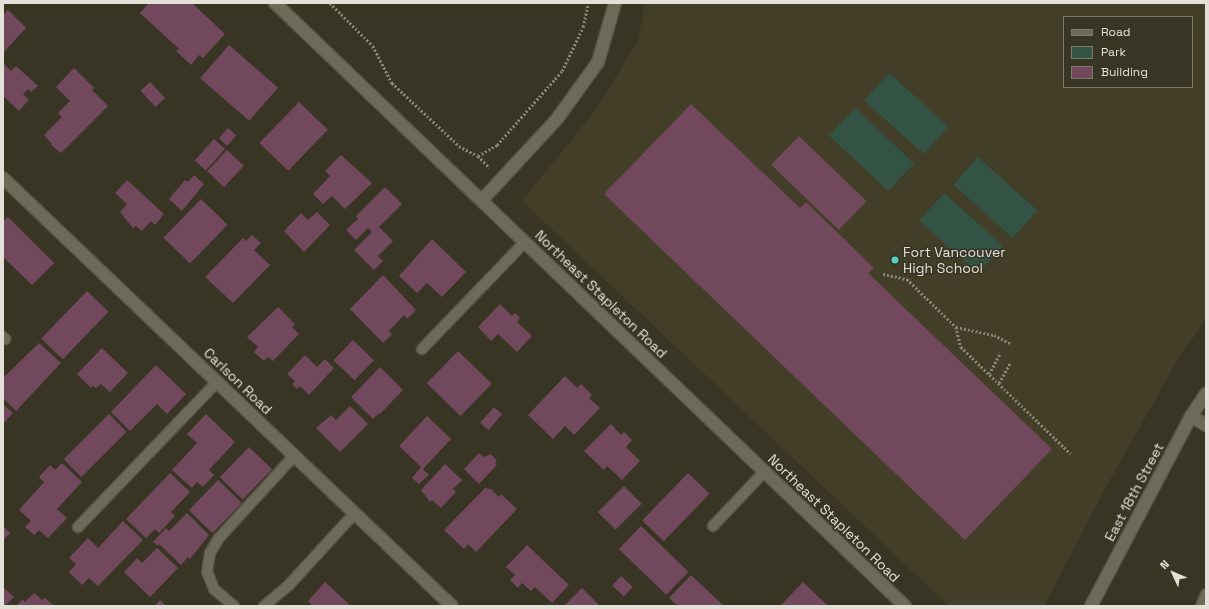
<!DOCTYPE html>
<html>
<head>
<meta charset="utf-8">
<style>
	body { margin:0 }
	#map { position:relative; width:1209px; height:609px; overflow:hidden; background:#383525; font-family:"Space Grotesk",sans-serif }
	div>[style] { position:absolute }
	.built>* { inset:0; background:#433e27 }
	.green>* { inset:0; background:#335345; transform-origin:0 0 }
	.building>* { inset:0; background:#71485c; transform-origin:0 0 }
	.path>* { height:2.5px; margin-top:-1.25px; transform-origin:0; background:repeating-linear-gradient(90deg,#888578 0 2px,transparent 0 4px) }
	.roads { filter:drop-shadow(1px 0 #575346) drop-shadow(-1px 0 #575346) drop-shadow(0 1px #575346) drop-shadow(0 -1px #575346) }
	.service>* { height:10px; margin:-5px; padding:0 5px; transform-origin:5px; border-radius:5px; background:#6e6a59 }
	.minor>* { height:12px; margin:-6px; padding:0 6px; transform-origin:6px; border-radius:6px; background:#6e6a59 }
	.tertiary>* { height:12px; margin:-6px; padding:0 6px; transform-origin:6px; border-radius:6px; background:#6e6a59 }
	.dots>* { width:11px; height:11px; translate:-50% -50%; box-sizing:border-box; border:2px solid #383525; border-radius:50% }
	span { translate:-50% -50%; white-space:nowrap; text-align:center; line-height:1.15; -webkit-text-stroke:3px #383525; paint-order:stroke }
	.poi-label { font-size:14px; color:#e3e1d7 }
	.left { translate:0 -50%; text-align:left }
	.street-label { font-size:14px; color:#e3e1d7 }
	.frame { position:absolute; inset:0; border:4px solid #e3e1d7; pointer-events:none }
	.legend { position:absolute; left:1063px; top:16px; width:130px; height:72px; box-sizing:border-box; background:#383525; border:1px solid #7c7a6c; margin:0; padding:5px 7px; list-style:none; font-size:12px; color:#e3e1d7 }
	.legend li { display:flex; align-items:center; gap:8px; height:20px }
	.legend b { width:20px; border:1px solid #7c7a6c }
	.north { position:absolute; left:1153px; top:553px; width:40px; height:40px; -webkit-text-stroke:3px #383525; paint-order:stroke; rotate:314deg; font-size:11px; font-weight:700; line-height:16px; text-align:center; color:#e3e1d7 }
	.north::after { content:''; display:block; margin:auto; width:14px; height:18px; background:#e3e1d7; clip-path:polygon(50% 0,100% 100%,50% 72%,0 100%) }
</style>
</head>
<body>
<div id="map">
	<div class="built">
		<i style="clip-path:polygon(evenodd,645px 3px,1206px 3px,1206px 319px,1177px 361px,1106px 487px,1044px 606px,949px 606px,522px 201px,594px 112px,638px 41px,645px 3px,1064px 17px,1192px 17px,1192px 87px,1064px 87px,1064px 17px)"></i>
	</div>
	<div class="green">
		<i style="left:889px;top:73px;width:80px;height:37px;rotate:42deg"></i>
		<i style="left:855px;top:108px;width:81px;height:38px;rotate:43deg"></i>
		<i style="left:978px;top:157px;width:80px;height:37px;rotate:42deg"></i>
		<i style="left:944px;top:193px;width:79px;height:37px;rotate:42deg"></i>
	</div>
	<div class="building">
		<i style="clip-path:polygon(149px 3px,192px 3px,225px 34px,203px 58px,199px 55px,191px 65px,176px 51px,179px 49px,140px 13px)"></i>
		<i style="clip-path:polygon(8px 10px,26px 28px,4px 52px,3px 15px)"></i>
		<i style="left:229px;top:45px;width:65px;height:44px;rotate:41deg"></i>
		<i style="clip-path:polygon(4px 64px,11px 71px,16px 66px,38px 86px,31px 92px,28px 89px,23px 94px,29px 100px,19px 111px,3px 96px)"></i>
		<i style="clip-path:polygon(74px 68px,94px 88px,92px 90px,108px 106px,61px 153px,51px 145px,52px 144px,44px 135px,62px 117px,58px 113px,70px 101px,56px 87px)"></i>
		<i style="left:150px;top:82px;width:22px;height:13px;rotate:47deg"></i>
		<i style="left:299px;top:102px;width:40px;height:57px;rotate:44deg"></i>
		<i style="clip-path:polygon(691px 104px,800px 208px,806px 202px,874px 268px,868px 273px,1052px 449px,965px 540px,604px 194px)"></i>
		<i style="left:228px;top:128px;width:11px;height:14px;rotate:41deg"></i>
		<i style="left:799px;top:136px;width:94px;height:40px;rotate:44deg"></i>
		<i style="left:214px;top:139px;width:15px;height:29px;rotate:42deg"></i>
		<i style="left:227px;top:150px;width:23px;height:29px;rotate:43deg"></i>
		<i style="clip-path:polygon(341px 155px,372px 183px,345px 209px,332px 196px,323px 204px,313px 194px,330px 176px,325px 171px)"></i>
		<i style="clip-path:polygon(194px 175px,204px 184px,182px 211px,169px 199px,185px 180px,188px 182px)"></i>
		<i style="clip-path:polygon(127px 180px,164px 214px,155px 225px,151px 221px,142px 231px,136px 226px,133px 228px,120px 212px,127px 204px,115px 193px)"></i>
		<i style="clip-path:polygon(385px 187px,402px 204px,379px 227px,393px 241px,378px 256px,383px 261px,374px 270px,354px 250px,372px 232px,368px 228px,356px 240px,346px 230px,358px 219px,356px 216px)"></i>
		<i style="left:201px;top:199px;width:37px;height:54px;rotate:44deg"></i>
		<i style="clip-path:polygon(317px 212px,330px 225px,304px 252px,284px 231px,301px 213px,308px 220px)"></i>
		<i style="clip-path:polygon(8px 217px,54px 263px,32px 285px,3px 257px,3px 221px)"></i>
		<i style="clip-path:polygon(252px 235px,261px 243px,254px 250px,270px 265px,233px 303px,205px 277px,243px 238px,246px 241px)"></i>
		<i style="clip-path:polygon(432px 239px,466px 272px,442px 297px,427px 283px,417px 293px,399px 276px)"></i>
		<i style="clip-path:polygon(383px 275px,416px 310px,407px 319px,404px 315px,389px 331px,392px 334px,383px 343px,350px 309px)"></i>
		<i style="left:87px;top:291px;width:30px;height:66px;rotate:44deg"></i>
		<i style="clip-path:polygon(500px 304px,512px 316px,515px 313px,520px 318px,517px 322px,532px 336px,517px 352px,498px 334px,491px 341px,478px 327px)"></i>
		<i style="clip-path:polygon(278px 307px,295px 324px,292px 327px,299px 334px,273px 361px,268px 357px,264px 361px,254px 352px,258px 347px,247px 337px)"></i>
		<i style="left:353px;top:340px;width:29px;height:28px;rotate:44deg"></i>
		<i style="clip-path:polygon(39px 343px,61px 363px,16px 411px,3px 398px,3px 378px)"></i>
		<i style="clip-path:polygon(102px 348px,128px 373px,110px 392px,101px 384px,96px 388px,93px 386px,91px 388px,77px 374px)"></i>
		<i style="left:458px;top:351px;width:47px;height:45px;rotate:44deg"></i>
		<i style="clip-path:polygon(305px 355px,317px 367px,325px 359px,334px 368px,309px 395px,300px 386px,297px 389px,292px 384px,295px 381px,287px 374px)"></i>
		<i style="clip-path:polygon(156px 365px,186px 394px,167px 414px,157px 404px,130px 431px,111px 412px)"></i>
		<i style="clip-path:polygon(380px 367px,403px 390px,380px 414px,379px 413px,373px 419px,351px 397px)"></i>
		<i style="clip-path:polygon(565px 376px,577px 388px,581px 384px,592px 395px,589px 398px,600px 408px,574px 435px,565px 426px,553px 439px,528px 415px)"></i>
		<i style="clip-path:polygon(3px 404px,13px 413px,3px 424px)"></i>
		<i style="clip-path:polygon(350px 406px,368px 424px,340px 452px,316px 428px,331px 415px,336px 420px)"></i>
		<i style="left:494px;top:407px;width:11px;height:21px;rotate:41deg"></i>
		<i style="left:109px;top:414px;width:25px;height:64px;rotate:45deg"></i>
		<i style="clip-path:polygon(206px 414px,235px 442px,209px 470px,214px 475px,203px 487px,197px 482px,192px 488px,172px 470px,197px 443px,187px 434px)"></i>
		<i style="clip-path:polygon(427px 416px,451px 439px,423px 469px,429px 475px,419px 484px,412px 478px,421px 467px,399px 446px)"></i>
		<i style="clip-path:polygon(611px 424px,621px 435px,624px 432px,632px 440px,626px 447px,640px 461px,622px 480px,607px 466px,604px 470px,584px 451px)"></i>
		<i style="left:249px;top:447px;width:32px;height:42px;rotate:44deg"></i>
		<i style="clip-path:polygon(479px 453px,484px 457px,491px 454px,497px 461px,495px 463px,497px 465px,479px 484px,464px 469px)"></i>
		<i style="clip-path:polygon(62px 463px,82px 482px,57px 509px,67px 518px,48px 538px,39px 530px,34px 535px,25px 527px,31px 521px,19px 510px,44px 482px,39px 477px,50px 465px,55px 470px)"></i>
		<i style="clip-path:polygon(445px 464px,462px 480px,453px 489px,456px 492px,441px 508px,432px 500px,430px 502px,421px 490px)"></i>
		<i style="clip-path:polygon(170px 473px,190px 492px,171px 512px,175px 516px,159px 533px,155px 529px,146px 538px,126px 519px)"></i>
		<i style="left:688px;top:473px;width:30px;height:66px;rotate:44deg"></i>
		<i style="left:218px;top:480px;width:33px;height:42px;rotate:44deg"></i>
		<i style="left:624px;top:486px;width:25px;height:37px;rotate:45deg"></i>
		<i style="clip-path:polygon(485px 488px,491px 489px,499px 497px,501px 494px,517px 509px,476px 552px,468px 544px,464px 549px,444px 530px)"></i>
		<i style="clip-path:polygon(187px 513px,209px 535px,190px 559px,188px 557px,181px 565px,159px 544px,158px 546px,153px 542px,166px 528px,169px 531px)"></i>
		<i style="clip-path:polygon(123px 521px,143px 540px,98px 586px,89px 578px,82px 585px,69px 572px,76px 564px,69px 558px,88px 538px,98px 548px)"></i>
		<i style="clip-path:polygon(3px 526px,10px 533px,3px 541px)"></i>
		<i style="left:641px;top:526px;width:66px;height:32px;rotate:44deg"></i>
		<i style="clip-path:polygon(527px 545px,569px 585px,552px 603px,535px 587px,531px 591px,522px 583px,518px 588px,510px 580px,515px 575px,506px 567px)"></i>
		<i style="clip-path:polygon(157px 548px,178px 568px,150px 597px,124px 572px,137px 558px,142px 563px)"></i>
		<i style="clip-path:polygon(691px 575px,724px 606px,678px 606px,669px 598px)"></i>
		<i style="left:621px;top:576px;width:16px;height:13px;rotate:43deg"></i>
		<i style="clip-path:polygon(325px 582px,351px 606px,313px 606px,308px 601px)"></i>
		<i style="clip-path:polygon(803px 582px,828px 606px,780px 606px)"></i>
		<i style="clip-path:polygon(3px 587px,14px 597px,5px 606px,3px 606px)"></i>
		<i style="clip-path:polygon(582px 588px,600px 606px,564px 606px)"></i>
		<i style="clip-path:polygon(34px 593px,42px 600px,45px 598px,54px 606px,16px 606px,23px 599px,25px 602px)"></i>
		<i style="clip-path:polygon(160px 600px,166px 606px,155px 606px)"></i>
	</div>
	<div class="path">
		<i style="left:330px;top:3px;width:61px;rotate:45deg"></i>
		<i style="left:373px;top:46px;width:42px;rotate:62.8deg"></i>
		<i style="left:392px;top:83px;width:92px;rotate:43.2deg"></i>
		<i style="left:459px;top:146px;width:21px;rotate:28deg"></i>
		<i style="left:478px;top:156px;width:16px;rotate:45deg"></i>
		<i style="left:478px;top:156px;width:22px;rotate:-30deg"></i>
		<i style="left:497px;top:145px;width:98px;rotate:-48.7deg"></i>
		<i style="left:562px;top:71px;width:49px;rotate:-64.5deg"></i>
		<i style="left:583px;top:27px;width:25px;rotate:-78deg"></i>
		<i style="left:883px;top:274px;width:25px;rotate:12deg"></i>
		<i style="left:907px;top:279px;width:69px;rotate:44.4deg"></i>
		<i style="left:956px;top:327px;width:39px;rotate:12deg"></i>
		<i style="left:994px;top:335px;width:20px;rotate:27deg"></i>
		<i style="left:956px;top:327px;width:21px;rotate:76deg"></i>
		<i style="left:961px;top:347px;width:153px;rotate:44.2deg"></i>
		<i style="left:989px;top:374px;width:24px;rotate:-62deg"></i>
		<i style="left:999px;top:383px;width:23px;rotate:-61deg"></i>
	</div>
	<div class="roads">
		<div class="service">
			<i style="left:3px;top:337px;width:3px;rotate:45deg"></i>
			<i style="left:422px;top:349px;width:149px;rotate:-46.1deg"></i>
			<i style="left:713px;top:526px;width:74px;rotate:-46.6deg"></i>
			<i style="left:78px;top:527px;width:201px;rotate:-46.2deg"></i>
			<i style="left:234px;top:606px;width:26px;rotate:-140deg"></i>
			<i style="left:214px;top:589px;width:18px;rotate:-112deg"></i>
			<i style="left:207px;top:572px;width:19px;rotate:-81deg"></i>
			<i style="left:210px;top:553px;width:17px;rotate:-59deg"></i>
			<i style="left:219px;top:538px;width:111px;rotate:-47.6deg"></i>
			<i style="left:264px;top:606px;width:33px;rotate:-40deg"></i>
			<i style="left:289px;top:585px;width:98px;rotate:-47.5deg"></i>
			<i style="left:1201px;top:606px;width:13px;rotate:-67deg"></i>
		</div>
		<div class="minor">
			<i style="left:3px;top:178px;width:620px;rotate:43.63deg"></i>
			<i style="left:482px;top:200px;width:110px;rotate:-47.2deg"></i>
			<i style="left:557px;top:119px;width:70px;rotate:-54.3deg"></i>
			<i style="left:598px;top:62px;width:61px;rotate:-73.9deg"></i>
		</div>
		<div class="tertiary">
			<i style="left:275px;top:3px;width:872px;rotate:43.75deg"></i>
			<i style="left:1191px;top:416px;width:17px;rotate:31deg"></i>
			<i style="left:1091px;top:606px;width:215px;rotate:-62.2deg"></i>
			<i style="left:1191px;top:416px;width:27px;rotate:-56deg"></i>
		</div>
	</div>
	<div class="dots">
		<i style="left:895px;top:260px;background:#56cec4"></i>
	</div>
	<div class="poi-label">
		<span class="left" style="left:903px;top:260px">Fort Vancouver<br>High School</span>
	</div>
	<div class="street-label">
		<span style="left:601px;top:294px;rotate:44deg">Northeast Stapleton Road</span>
		<span style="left:238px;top:381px;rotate:44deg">Carlson Road</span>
		<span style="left:1134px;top:492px;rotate:-62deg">East 18th Street</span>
		<span style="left:834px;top:518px;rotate:44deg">Northeast Stapleton Road</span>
	</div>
	<div class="frame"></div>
	<ul class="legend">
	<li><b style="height:5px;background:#6e6a59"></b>Road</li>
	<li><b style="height:11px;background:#335345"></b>Park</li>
	<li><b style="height:11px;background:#71485c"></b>Building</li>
	</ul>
	<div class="north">N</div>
</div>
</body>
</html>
